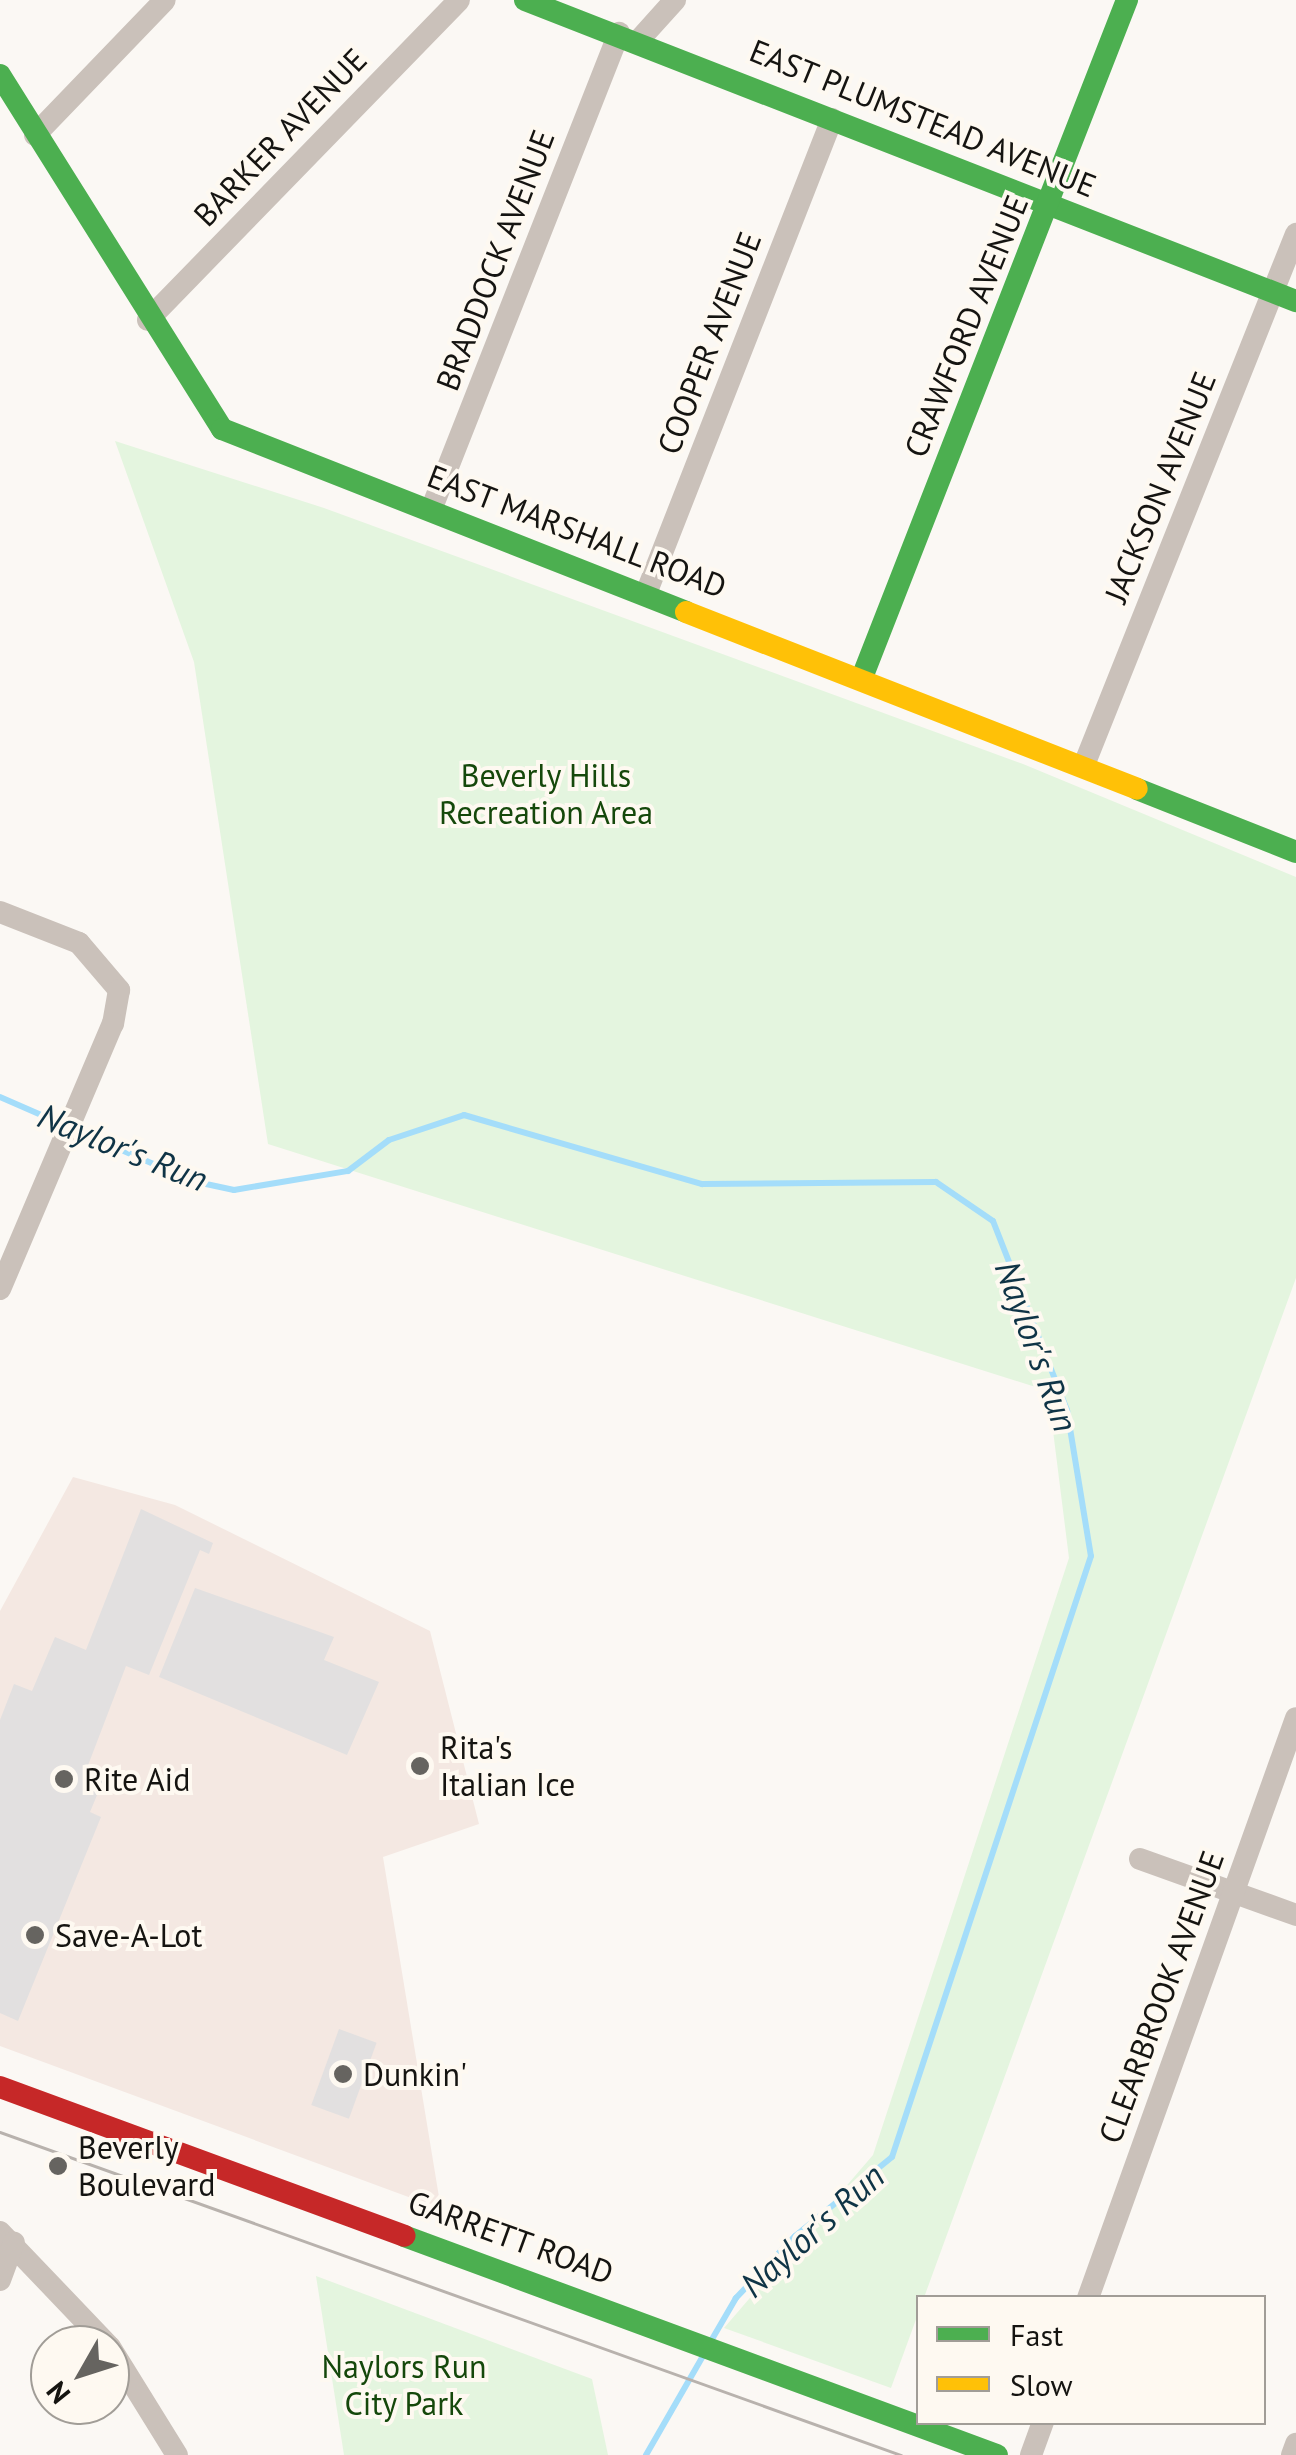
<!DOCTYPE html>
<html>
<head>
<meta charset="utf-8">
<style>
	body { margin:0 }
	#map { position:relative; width:1296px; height:2455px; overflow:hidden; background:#fbf8f4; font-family:"PT Sans",sans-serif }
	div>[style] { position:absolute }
	.commercial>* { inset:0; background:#f4e8e2 }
	.green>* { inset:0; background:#e4f5df }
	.stream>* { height:6px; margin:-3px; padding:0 3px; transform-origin:3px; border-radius:3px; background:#a4ddfa }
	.building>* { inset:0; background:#e2e0e0; transform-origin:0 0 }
	.street>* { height:22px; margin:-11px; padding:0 11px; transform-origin:11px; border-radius:11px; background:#cac1ba }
	.fast>* { height:22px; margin:-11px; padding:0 11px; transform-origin:11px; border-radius:11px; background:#4caf50 }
	.slow>* { height:22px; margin:-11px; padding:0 11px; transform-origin:11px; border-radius:11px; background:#ffc107 }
	.jam>* { height:22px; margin:-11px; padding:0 11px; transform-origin:11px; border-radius:11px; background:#c62828 }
	.tram>* { height:2.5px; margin:-1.25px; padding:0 1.25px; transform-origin:1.25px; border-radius:1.25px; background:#b8b2ad }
	.dots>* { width:28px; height:28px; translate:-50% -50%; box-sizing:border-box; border:5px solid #fef9f1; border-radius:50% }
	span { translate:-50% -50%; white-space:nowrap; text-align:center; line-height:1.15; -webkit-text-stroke:8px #fef9f1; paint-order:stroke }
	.street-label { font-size:32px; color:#151411 }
	.park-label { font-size:32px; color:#15480b }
	.poi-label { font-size:32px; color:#151411 }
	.left { translate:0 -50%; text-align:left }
	.water-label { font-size:35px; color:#0f3446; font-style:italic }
	.legend { position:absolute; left:916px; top:2295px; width:350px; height:130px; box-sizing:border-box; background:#fef9f1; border:2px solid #a19d97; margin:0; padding:12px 18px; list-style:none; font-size:30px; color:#151411 }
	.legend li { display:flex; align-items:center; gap:20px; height:50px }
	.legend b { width:50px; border:2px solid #a19d97 }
	.north { position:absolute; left:30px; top:2325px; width:100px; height:100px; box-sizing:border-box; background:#fef9f1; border:2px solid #a19d97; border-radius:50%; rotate:231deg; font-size:28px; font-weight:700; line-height:40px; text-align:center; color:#151411 }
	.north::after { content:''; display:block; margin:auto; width:35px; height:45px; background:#666460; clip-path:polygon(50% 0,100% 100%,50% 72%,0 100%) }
</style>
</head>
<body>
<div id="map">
	<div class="commercial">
		<i style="clip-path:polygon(73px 1477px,175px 1505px,430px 1631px,479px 1824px,383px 1857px,441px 2209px,0 2046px,0 1611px)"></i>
	</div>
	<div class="green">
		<i style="clip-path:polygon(115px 441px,324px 508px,1023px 764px,1296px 877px,1296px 1278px,891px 2388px,724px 2328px,873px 2155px,1069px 1558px,1048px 1391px,268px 1144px,194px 662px)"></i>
		<i style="clip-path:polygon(316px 2276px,592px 2379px,608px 2455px,344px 2455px)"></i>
	</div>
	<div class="stream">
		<i style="left:0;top:1097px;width:210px;rotate:23.6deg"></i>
		<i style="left:192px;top:1181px;width:43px;rotate:12.1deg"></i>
		<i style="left:234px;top:1190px;width:116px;rotate:-9.5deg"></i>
		<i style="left:348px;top:1171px;width:51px;rotate:-37.1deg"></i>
		<i style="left:389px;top:1140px;width:79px;rotate:-18.4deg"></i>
		<i style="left:464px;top:1115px;width:248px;rotate:16.2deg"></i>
		<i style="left:702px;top:1184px;width:234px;rotate:-0.5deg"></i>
		<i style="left:936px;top:1182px;width:69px;rotate:34.4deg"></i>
		<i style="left:993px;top:1221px;width:203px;rotate:68.6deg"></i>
		<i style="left:1067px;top:1410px;width:148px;rotate:80.7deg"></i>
		<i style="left:1091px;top:1556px;width:633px;rotate:108.32deg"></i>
		<i style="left:892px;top:2157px;width:125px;rotate:140.8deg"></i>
		<i style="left:795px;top:2236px;width:86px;rotate:133.6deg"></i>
		<i style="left:736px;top:2298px;width:50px;rotate:120.2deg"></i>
		<i style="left:646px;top:2455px;width:114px;rotate:-60.1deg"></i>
	</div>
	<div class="building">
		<i style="clip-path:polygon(141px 1509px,213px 1543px,209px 1554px,200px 1550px,149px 1675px,126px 1666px,87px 1768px,105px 1776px,90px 1812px,101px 1817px,18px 2021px,0 2013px,0 1720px,14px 1684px,32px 1691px,55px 1637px,86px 1650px)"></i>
		<i style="clip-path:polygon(195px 1588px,334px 1637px,324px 1660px,379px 1682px,347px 1755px,159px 1677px)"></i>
		<i style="left:339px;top:2029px;width:40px;height:81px;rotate:20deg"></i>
	</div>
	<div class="street">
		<i style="left:639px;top:40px;width:54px;rotate:-48deg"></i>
		<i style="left:35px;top:135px;width:187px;rotate:-46.1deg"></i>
		<i style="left:148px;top:320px;width:446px;rotate:-45.8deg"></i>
		<i style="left:431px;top:510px;width:513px;rotate:-68.49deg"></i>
		<i style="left:647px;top:591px;width:507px;rotate:-68.6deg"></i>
		<i style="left:1084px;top:765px;width:572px;rotate:-68.24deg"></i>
		<i style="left:0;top:912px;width:85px;rotate:21.4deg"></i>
		<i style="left:79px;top:943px;width:62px;rotate:49.6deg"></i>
		<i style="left:119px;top:990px;width:34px;rotate:100deg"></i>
		<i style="left:113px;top:1023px;width:289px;rotate:113deg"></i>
		<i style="left:1140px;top:1859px;width:166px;rotate:19.7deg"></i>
		<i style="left:0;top:2232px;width:156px;rotate:46.3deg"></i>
		<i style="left:0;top:2280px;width:40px;rotate:-69.8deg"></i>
		<i style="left:1088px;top:2298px;width:616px;rotate:-70.27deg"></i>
		<i style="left:110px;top:2347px;width:127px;rotate:58.2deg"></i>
		<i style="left:1031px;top:2455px;width:35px;rotate:-70deg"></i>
		<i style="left:1292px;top:2455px;width:12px;rotate:-70deg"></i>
	</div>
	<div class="fast">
		<i style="left:525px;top:0;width:828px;rotate:21.33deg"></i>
		<i style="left:0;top:75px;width:418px;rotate:57.9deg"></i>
		<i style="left:222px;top:429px;width:499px;rotate:21.5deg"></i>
		<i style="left:863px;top:675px;width:725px;rotate:-68.64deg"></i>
		<i style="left:1137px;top:789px;width:171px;rotate:21.6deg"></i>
		<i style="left:404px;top:2236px;width:632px;rotate:20.27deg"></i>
	</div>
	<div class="slow">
		<i style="left:686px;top:612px;width:484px;rotate:21.4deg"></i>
	</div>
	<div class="jam">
		<i style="left:0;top:2087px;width:431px;rotate:20.2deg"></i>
	</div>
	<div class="tram">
		<i style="left:0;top:2132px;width:957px;rotate:19.72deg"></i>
	</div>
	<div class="dots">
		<i style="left:420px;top:1766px;background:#666460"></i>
		<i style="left:64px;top:1779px;background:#666460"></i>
		<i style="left:35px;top:1935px;background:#666460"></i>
		<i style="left:343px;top:2074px;background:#666460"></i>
		<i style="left:58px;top:2166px;background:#666460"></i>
	</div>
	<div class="street-label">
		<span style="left:923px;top:118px;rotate:22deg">EAST PLUMSTEAD AVENUE</span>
		<span style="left:280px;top:137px;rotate:-46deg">BARKER AVENUE</span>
		<span style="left:495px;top:260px;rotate:-69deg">BRADDOCK AVENUE</span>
		<span style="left:966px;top:326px;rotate:-68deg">CRAWFORD AVENUE</span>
		<span style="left:709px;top:343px;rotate:-69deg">COOPER AVENUE</span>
		<span style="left:1160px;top:487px;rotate:-68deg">JACKSON AVENUE</span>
		<span style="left:577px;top:531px;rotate:21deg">EAST MARSHALL ROAD</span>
		<span style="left:1161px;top:1997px;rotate:-70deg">CLEARBROOK AVENUE</span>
		<span style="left:511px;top:2237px;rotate:20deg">GARRETT ROAD</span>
	</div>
	<div class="park-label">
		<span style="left:546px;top:794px">Beverly Hills<br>Recreation Area</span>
		<span style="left:404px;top:2385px">Naylors Run<br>City Park</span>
	</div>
	<div class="poi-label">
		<span class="left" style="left:440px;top:1766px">Rita's<br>Italian Ice</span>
		<span class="left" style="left:84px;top:1779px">Rite Aid</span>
		<span class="left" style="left:55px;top:1935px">Save-A-Lot</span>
		<span class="left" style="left:363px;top:2074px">Dunkin'</span>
		<span class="left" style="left:78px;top:2166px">Beverly<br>Boulevard</span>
	</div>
	<div class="water-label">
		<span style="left:123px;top:1147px;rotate:22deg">Naylor's Run</span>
		<span style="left:1037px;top:1346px;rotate:70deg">Naylor's Run</span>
		<span style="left:812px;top:2230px;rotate:-42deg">Naylor's Run</span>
	</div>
	<ul class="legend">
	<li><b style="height:12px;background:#4caf50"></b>Fast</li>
	<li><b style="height:12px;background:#ffc107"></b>Slow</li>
	</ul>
	<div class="north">N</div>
</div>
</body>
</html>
